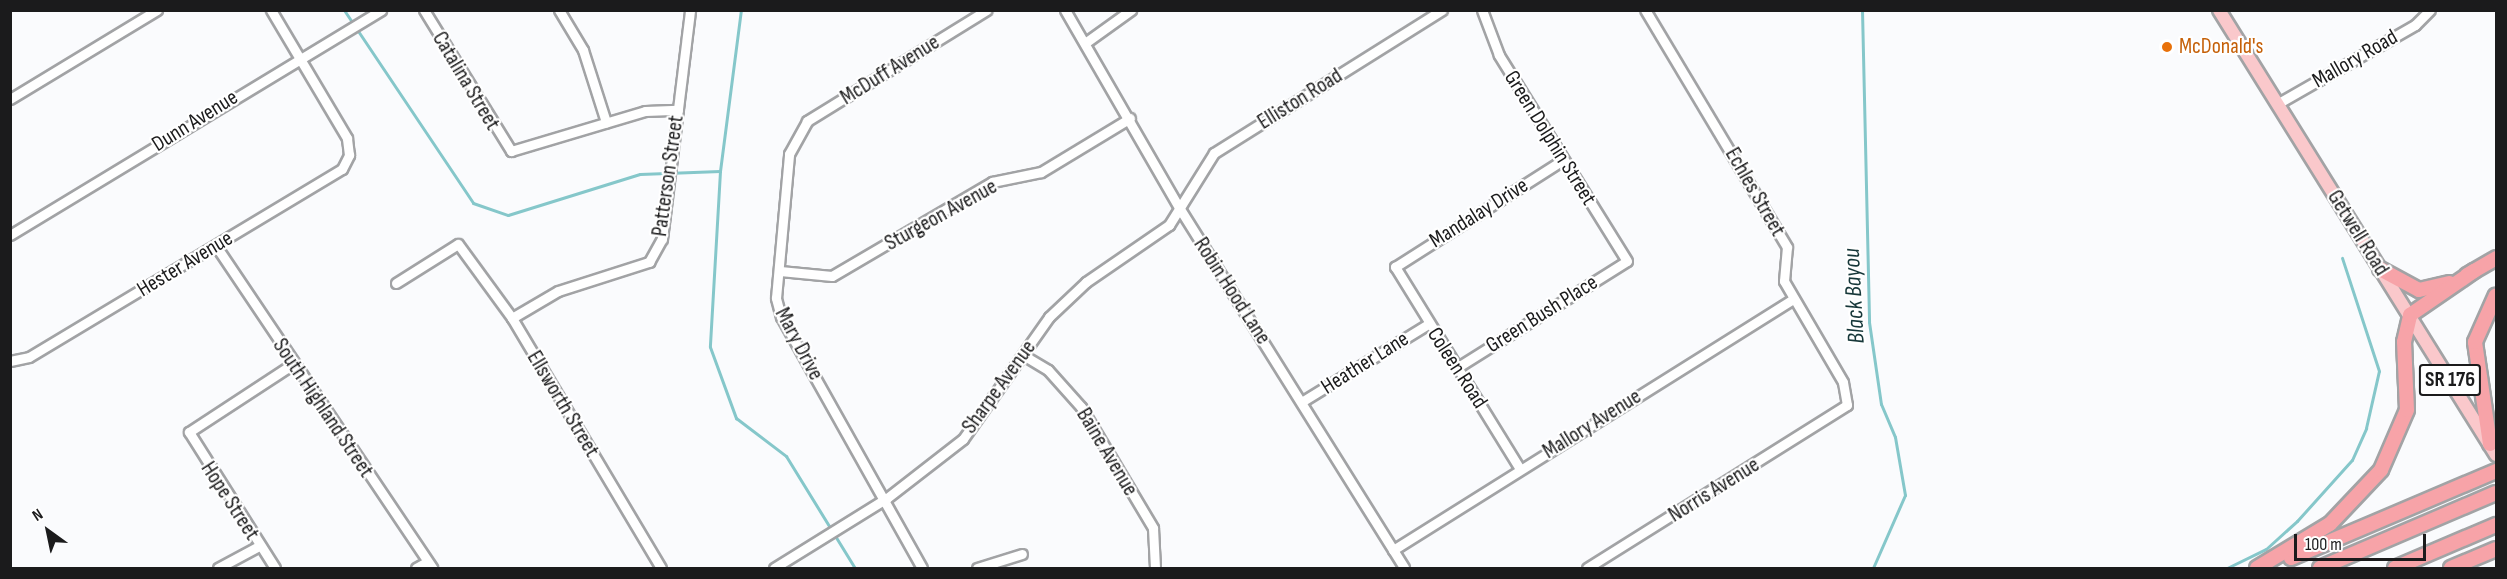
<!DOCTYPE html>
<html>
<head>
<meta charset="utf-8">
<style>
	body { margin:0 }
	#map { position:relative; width:2507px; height:579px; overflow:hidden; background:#fafbfd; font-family:"Sofia Sans Condensed",sans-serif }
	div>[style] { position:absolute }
	.stream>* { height:3px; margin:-1.5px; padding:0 1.5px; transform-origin:1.5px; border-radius:1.5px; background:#85c7ca }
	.roads { filter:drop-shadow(2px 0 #a2a3a5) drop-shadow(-2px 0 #a2a3a5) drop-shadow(0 2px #a2a3a5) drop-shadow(0 -2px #a2a3a5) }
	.minor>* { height:9px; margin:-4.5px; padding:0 4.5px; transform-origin:4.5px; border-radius:4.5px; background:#fff }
	.major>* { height:12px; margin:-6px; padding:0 6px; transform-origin:6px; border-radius:6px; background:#fac8cb }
	.highway>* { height:14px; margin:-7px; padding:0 7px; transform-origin:7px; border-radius:7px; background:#f7a3a8 }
	.dots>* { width:16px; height:16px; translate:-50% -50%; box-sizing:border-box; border:3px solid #fff; border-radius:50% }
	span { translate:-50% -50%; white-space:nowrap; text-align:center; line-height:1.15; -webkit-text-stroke:4.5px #fff; paint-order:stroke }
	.shield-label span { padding:2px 4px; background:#fff; border:2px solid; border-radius:4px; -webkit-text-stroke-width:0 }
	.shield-label { font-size:21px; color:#1b1b1c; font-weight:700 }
	.food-label { font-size:22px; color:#c56008 }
	.left { translate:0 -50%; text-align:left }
	.street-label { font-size:22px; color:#1b1b1c }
	.water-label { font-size:24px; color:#163739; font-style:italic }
	.frame { position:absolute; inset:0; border:12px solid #1b1b1c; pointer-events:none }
	.north { position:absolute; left:18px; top:501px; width:60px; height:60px; -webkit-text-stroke:4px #fff; paint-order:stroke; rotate:327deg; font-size:16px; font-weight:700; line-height:24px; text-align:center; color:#1b1b1c }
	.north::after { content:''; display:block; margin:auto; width:21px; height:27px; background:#1b1b1c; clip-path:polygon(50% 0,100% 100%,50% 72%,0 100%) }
	.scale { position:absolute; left:2294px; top:534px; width:132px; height:27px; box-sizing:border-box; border:3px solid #1b1b1c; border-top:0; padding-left:8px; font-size:18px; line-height:21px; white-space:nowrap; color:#1b1b1c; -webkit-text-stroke:4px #fff; paint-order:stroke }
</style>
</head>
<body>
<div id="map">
	<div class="stream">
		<i style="left:344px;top:10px;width:232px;rotate:56.2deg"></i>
		<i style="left:473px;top:203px;width:37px;rotate:19deg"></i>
		<i style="left:508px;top:215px;width:138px;rotate:-17.3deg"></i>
		<i style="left:640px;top:174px;width:80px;rotate:-2.1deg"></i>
		<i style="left:720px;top:171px;width:176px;rotate:93.3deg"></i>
		<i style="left:710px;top:347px;width:76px;rotate:69.9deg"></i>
		<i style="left:736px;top:418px;width:63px;rotate:37.2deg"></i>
		<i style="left:786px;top:456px;width:132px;rotate:58.4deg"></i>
		<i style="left:1862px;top:10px;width:312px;rotate:88.7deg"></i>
		<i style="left:1869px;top:322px;width:83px;rotate:81.7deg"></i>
		<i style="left:1881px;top:404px;width:36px;rotate:67deg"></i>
		<i style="left:1895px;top:437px;width:59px;rotate:80.2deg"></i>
		<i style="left:1905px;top:495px;width:80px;rotate:113.7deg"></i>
		<i style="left:720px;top:171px;width:162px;rotate:-82.6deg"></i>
		<i style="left:2227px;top:568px;width:43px;rotate:-26deg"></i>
		<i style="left:2266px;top:549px;width:42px;rotate:-42.1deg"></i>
		<i style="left:2297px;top:521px;width:82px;rotate:-48deg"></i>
		<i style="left:2352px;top:460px;width:35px;rotate:-66deg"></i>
		<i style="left:2366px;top:428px;width:58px;rotate:-77.2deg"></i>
		<i style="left:2379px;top:371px;width:119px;rotate:-108.1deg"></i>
	</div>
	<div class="roads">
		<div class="minor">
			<i style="left:424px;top:10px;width:166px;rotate:58.3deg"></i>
			<i style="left:511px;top:151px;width:140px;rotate:-16.6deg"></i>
			<i style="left:645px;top:111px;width:33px;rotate:-2deg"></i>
			<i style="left:559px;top:10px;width:47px;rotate:59deg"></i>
			<i style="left:583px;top:50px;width:76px;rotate:72.3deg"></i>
			<i style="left:1065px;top:10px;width:230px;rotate:60deg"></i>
			<i style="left:1180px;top:209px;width:423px;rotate:58deg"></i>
			<i style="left:1085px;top:43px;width:57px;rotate:-35.7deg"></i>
			<i style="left:10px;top:99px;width:172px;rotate:-31.2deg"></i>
			<i style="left:2277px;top:104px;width:159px;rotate:-29.8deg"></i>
			<i style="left:2415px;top:25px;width:21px;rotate:-45deg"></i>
			<i style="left:10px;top:235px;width:434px;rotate:-31.2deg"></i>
			<i style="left:216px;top:246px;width:388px;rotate:56.1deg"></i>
			<i style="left:780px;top:271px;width:52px;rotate:5.5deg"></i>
			<i style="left:832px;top:276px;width:186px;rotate:-30.4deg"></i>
			<i style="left:992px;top:182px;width:50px;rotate:-11.5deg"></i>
			<i style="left:1041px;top:172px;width:104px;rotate:-31.2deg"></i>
			<i style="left:396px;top:283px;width:73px;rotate:-32.2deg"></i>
			<i style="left:458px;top:244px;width:92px;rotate:53.9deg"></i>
			<i style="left:512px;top:318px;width:291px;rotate:59.2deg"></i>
			<i style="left:512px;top:318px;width:53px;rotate:-30.4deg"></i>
			<i style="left:558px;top:291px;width:96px;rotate:-17.7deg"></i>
			<i style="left:649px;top:262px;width:26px;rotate:-61deg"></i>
			<i style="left:662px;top:239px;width:231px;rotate:-83deg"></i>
			<i style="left:1023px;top:355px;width:29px;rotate:31deg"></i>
			<i style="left:1048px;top:370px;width:50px;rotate:48.3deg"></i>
			<i style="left:1081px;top:407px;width:141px;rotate:59.2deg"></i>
			<i style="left:1153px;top:528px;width:40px;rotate:87.1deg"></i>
			<i style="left:10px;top:361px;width:19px;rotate:-12deg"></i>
			<i style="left:29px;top:357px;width:365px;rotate:-31deg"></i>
			<i style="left:342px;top:169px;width:16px;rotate:-63deg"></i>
			<i style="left:349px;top:155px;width:17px;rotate:-97deg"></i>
			<i style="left:347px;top:138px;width:149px;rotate:-120.7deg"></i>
			<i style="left:1458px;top:367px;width:199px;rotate:-32.1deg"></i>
			<i style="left:1627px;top:261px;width:243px;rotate:-121.9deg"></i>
			<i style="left:1499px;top:55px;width:48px;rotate:-110.7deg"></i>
			<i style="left:1303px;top:401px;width:147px;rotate:-31.6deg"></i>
			<i style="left:1520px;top:469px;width:238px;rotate:-121.7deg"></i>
			<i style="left:1395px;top:267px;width:199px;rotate:-32.5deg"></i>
			<i style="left:1393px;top:550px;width:471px;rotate:-32.1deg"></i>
			<i style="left:218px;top:568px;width:47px;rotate:-28.2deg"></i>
			<i style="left:275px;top:568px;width:161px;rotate:-122.3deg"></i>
			<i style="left:189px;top:432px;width:124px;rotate:-33.2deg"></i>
			<i style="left:416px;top:568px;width:13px;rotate:-29deg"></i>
			<i style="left:774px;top:568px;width:133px;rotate:-31.8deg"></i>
			<i style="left:887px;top:498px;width:96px;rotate:-37.8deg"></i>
			<i style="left:963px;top:439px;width:149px;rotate:-54.8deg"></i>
			<i style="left:1049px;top:317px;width:51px;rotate:-43.4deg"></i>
			<i style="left:1086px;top:282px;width:101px;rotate:-34.5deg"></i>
			<i style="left:1169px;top:225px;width:85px;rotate:-58deg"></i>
			<i style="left:1214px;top:153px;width:269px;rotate:-32.1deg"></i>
			<i style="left:922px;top:568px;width:288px;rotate:-119.3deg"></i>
			<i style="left:781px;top:317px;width:20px;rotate:-105deg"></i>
			<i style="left:776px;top:298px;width:145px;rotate:-84.8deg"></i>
			<i style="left:789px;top:154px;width:38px;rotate:-61deg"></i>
			<i style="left:807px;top:121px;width:211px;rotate:-31.7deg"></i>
			<i style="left:977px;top:568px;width:47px;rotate:-17.3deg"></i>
			<i style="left:1587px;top:568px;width:307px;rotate:-32.1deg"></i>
			<i style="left:1847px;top:405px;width:23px;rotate:-100deg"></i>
			<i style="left:1843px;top:382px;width:117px;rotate:-120.3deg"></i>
			<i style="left:1784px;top:281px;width:34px;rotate:-85deg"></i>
			<i style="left:1787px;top:247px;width:276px;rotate:-120.9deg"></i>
		</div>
		<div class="major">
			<i style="left:2219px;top:10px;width:524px;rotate:58.1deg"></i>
		</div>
		<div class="highway">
			<i style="left:2380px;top:269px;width:44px;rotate:28.3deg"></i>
			<i style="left:2419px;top:290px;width:31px;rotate:-13deg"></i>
			<i style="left:2467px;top:275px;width:34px;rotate:-30deg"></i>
			<i style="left:2490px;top:444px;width:103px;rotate:-98.4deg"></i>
			<i style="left:2475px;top:342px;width:51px;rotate:-65.9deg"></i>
			<i style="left:2291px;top:558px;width:223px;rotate:-23deg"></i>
			<i style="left:2257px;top:568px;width:85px;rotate:-31.1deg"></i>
			<i style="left:2330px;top:524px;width:74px;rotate:-46.6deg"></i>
			<i style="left:2381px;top:470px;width:65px;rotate:-66.6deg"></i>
			<i style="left:2407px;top:410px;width:68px;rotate:-92.5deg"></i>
			<i style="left:2404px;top:342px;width:28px;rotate:-77deg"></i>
			<i style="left:2410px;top:315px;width:78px;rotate:-34.5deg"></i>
			<i style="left:2320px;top:568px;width:191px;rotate:-23.1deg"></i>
			<i style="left:2395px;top:568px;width:110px;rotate:-23.1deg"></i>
			<i style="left:2451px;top:568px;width:49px;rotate:-22.9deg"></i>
		</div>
	</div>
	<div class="dots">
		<i style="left:2167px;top:47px;background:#e8710a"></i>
	</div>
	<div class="shield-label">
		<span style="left:2450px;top:380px">SR 176</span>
	</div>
	<div class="food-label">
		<span class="left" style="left:2179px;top:47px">McDonald's</span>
	</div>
	<div class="street-label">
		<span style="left:2355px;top:59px;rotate:-30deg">Mallory Road</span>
		<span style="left:890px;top:70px;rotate:-32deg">McDuff Avenue</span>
		<span style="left:466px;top:81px;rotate:59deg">Catalina Street</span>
		<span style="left:1300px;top:99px;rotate:-32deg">Elliston Road</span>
		<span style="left:195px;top:121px;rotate:-32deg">Dunn Avenue</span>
		<span style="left:1550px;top:138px;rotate:58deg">Green Dolphin Street</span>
		<span style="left:668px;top:176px;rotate:-82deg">Patterson Street</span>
		<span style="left:1755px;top:192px;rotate:60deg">Echles Street</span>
		<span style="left:1479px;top:213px;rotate:-32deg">Mandalay Drive</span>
		<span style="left:941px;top:215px;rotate:-29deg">Sturgeon Avenue</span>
		<span style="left:2358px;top:233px;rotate:58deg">Getwell Road</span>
		<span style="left:185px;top:264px;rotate:-31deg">Hester Avenue</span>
		<span style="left:1232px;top:291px;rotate:57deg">Robin Hood Lane</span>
		<span style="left:1542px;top:314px;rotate:-32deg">Green Bush Place</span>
		<span style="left:799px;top:344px;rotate:62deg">Mary Drive</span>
		<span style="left:1365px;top:363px;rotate:-32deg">Heather Lane</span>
		<span style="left:1457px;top:368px;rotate:57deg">Coleen Road</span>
		<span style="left:999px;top:387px;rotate:-54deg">Sharpe Avenue</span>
		<span style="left:563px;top:404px;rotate:59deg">Ellsworth Street</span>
		<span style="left:323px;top:408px;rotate:56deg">South Highland Street</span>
		<span style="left:1592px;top:424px;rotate:-32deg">Mallory Avenue</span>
		<span style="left:1107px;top:452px;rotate:59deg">Baine Avenue</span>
		<span style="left:1714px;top:490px;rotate:-32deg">Norris Avenue</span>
		<span style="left:230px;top:501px;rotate:57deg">Hope Street</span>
	</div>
	<div class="water-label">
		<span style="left:1854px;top:296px;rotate:-93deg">Black Bayou</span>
	</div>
	<div class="frame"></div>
	<div class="north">N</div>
	<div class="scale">100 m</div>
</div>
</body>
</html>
